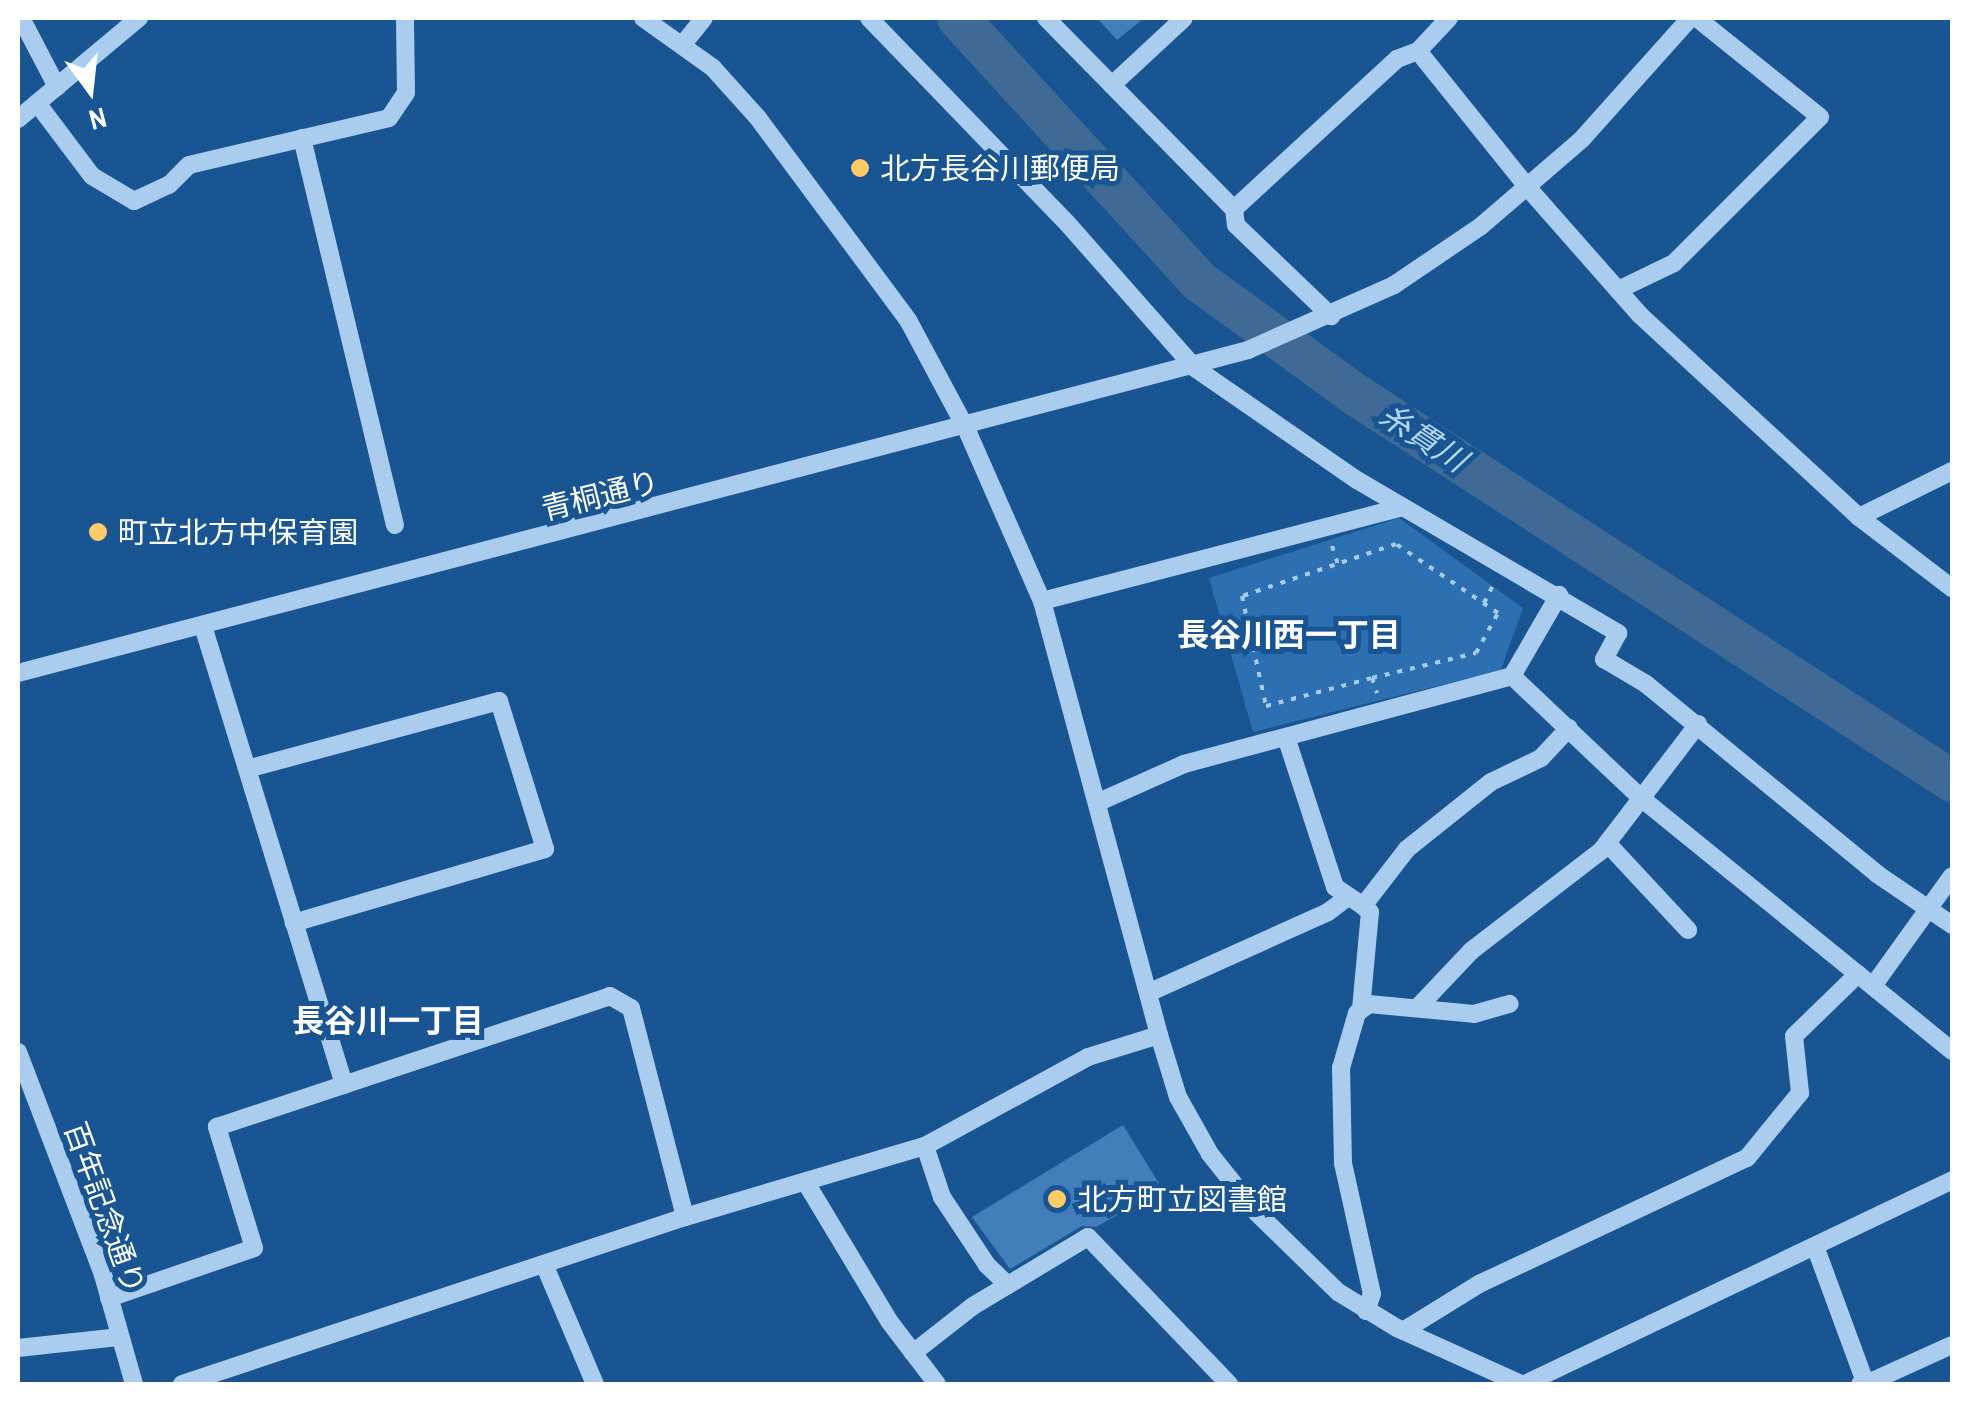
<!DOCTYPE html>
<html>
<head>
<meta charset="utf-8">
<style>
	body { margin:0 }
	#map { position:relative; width:1970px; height:1402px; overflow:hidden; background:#195592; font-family:"Archivo Narrow","Noto Sans JP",sans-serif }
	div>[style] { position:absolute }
	.green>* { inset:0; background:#2c70b1 }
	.river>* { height:42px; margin:-21px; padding:0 21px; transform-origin:21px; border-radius:21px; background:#3f6a96 }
	.building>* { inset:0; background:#427fba }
	.path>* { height:4px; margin-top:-2px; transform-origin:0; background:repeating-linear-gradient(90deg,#aacdef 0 5px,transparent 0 13px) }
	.minor>* { height:18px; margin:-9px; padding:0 9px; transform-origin:9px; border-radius:9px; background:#aacdef }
	.dots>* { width:28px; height:28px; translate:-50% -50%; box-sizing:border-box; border:5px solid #195592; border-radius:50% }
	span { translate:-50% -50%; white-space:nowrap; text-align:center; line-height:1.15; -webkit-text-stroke:10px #195592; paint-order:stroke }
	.poi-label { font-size:30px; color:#fff }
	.left { translate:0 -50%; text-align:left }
	.street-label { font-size:30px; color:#fff }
	.water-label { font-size:32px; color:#b6d7f6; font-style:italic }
	.neighbourhood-label { font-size:32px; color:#fff; font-weight:700 }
	.frame { position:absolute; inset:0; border:20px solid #fff; pointer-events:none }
	.north { position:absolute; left:40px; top:40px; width:100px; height:100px; -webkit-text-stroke:8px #195592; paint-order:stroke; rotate:165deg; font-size:28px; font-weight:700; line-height:40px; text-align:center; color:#fff }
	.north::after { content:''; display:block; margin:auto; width:35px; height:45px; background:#fff; clip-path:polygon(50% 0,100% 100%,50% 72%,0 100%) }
</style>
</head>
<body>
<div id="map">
	<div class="green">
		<i style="clip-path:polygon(1399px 518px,1523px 608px,1501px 670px,1253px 732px,1209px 578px)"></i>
	</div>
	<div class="river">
		<i style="left:958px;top:18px;width:358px;rotate:47.5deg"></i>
		<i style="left:1200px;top:282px;width:193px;rotate:35.9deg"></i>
		<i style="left:1356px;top:395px;width:710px;rotate:32.93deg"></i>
	</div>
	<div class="building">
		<i style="clip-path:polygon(1097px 18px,1144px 18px,1117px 40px)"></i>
		<i style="clip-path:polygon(1123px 1125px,1163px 1190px,1096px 1227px,1082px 1226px,1010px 1269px,972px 1217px)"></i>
	</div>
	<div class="path">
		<i style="left:1332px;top:546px;width:19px;rotate:72deg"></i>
		<i style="left:1484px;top:603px;width:20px;rotate:-63deg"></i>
		<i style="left:1372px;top:678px;width:107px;rotate:-13.5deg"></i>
		<i style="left:1476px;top:653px;width:46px;rotate:-61.2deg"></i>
		<i style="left:1498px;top:613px;width:123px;rotate:-145.9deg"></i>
		<i style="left:1396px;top:544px;width:163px;rotate:161.3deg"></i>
		<i style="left:1242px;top:596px;width:113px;rotate:77.7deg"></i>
		<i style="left:1266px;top:706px;width:110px;rotate:-14.8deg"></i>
		<i style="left:1372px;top:678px;width:16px;rotate:72deg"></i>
	</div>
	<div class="minor">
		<i style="left:21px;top:18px;width:78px;rotate:62.4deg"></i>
		<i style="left:643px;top:18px;width:86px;rotate:35.5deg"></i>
		<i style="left:713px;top:68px;width:67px;rotate:48deg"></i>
		<i style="left:758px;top:118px;width:252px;rotate:53.4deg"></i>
		<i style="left:908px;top:320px;width:123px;rotate:61.8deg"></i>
		<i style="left:966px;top:428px;width:189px;rotate:66.3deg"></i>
		<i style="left:1042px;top:601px;width:449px;rotate:74.9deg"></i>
		<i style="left:1159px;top:1035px;width:65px;rotate:73deg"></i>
		<i style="left:1178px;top:1097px;width:65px;rotate:60.7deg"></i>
		<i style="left:1210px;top:1154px;width:75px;rotate:51.5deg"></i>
		<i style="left:1257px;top:1213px;width:113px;rotate:44.3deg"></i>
		<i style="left:1338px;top:1292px;width:69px;rotate:31.4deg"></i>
		<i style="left:1397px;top:1328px;width:136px;rotate:24.3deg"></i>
		<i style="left:869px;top:18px;width:285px;rotate:46deg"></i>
		<i style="left:1067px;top:223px;width:193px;rotate:48.6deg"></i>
		<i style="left:1195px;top:368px;width:197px;rotate:34.7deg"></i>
		<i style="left:1357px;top:480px;width:303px;rotate:30.4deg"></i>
		<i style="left:1618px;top:633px;width:30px;rotate:118deg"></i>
		<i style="left:1604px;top:659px;width:49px;rotate:30.8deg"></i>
		<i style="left:1646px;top:684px;width:299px;rotate:39.4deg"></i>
		<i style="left:1877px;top:874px;width:91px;rotate:34.2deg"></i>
		<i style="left:1046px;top:18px;width:268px;rotate:45.5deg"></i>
		<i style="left:1234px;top:209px;width:16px;rotate:83deg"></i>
		<i style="left:1236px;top:225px;width:132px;rotate:43.8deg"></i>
		<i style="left:1449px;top:18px;width:45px;rotate:133.2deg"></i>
		<i style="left:1418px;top:51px;width:176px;rotate:51.2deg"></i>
		<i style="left:1528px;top:188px;width:169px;rotate:48.6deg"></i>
		<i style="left:1640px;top:315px;width:298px;rotate:42.7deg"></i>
		<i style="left:1859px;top:517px;width:117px;rotate:37.4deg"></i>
		<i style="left:683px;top:44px;width:33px;rotate:-51deg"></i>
		<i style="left:1112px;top:85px;width:98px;rotate:-42.9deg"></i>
		<i style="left:37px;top:103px;width:91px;rotate:53deg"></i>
		<i style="left:92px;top:176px;width:49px;rotate:30.8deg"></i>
		<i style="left:134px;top:201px;width:38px;rotate:-25deg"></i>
		<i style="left:169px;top:185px;width:28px;rotate:-45deg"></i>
		<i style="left:189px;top:165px;width:205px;rotate:-13.2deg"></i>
		<i style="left:389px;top:118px;width:30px;rotate:-56deg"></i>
		<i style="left:406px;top:93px;width:75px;rotate:-90.8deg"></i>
		<i style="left:18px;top:119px;width:158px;rotate:-39.9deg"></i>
		<i style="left:302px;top:138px;width:398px;rotate:76.5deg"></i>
		<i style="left:1234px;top:209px;width:222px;rotate:-42.6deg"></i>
		<i style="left:1397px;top:59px;width:22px;rotate:-21deg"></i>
		<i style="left:1618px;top:290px;width:62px;rotate:-25.7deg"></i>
		<i style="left:1674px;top:263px;width:206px;rotate:-45deg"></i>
		<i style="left:1820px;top:117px;width:158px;rotate:-141.2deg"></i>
		<i style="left:1859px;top:517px;width:104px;rotate:-26.3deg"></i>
		<i style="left:1042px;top:601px;width:372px;rotate:-14.6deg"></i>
		<i style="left:203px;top:626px;width:480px;rotate:72.9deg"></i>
		<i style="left:18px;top:673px;width:1272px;rotate:-14.71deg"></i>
		<i style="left:1248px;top:350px;width:160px;rotate:-24deg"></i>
		<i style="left:1394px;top:285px;width:105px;rotate:-34.1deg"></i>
		<i style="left:1481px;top:226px;width:133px;rotate:-40.7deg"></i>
		<i style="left:1582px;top:139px;width:162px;rotate:-48.2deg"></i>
		<i style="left:1512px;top:676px;width:178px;rotate:43.4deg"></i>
		<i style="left:1641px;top:798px;width:401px;rotate:39.1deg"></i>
		<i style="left:1286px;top:737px;width:158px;rotate:71.9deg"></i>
		<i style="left:1335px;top:887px;width:34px;rotate:34deg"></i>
		<i style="left:1363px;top:906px;width:72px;rotate:-52.3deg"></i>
		<i style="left:1407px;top:849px;width:107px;rotate:-38.6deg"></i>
		<i style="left:1491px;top:782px;width:55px;rotate:-25.6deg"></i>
		<i style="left:1541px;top:758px;width:41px;rotate:-47deg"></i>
		<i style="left:247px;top:769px;width:261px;rotate:-15.1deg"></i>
		<i style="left:499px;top:701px;width:155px;rotate:72.7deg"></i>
		<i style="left:545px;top:849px;width:262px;rotate:163.6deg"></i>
		<i style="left:1101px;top:801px;width:91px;rotate:-24deg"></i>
		<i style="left:1184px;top:764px;width:340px;rotate:-15deg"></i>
		<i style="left:1512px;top:676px;width:94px;rotate:-59.9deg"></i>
		<i style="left:1607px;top:843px;width:119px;rotate:47deg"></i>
		<i style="left:1873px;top:986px;width:135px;rotate:-54.3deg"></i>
		<i style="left:1148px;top:993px;width:197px;rotate:-24.2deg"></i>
		<i style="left:1328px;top:912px;width:26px;rotate:-37deg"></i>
		<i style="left:1420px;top:1005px;width:74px;rotate:-46.6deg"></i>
		<i style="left:1471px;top:951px;width:164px;rotate:-37.6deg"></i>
		<i style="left:1601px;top:851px;width:160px;rotate:-52.6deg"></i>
		<i style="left:1361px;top:1009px;width:97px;rotate:-84.7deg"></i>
		<i style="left:1370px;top:912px;width:9px;rotate:-139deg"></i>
		<i style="left:18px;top:1052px;width:239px;rotate:69.1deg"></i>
		<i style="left:103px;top:1275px;width:113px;rotate:74.1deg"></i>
		<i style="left:925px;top:1146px;width:54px;rotate:71.6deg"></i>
		<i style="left:942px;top:1197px;width:82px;rotate:56.5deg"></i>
		<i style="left:987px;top:1265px;width:29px;rotate:44deg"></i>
		<i style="left:808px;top:1186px;width:157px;rotate:59deg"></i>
		<i style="left:889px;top:1321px;width:79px;rotate:52.7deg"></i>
		<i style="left:1815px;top:1246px;width:145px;rotate:69.8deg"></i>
		<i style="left:1865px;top:1382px;width:5px;rotate:158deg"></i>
		<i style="left:544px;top:1264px;width:130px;rotate:67deg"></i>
		<i style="left:109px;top:1298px;width:153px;rotate:-19deg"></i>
		<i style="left:254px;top:1248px;width:127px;rotate:-107deg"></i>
		<i style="left:217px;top:1127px;width:414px;rotate:-18.4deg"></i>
		<i style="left:610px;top:996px;width:24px;rotate:30deg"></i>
		<i style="left:631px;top:1008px;width:216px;rotate:75.5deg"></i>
		<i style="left:1366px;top:1311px;width:18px;rotate:-71deg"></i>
		<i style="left:1372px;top:1294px;width:134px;rotate:-102.5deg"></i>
		<i style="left:1343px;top:1163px;width:95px;rotate:-91.2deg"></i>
		<i style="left:1341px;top:1068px;width:57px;rotate:-73.8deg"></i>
		<i style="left:1357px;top:1013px;width:15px;rotate:-37deg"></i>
		<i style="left:1369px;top:1004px;width:105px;rotate:5.4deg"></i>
		<i style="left:1474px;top:1014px;width:37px;rotate:-16deg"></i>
		<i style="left:1403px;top:1331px;width:89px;rotate:-31.7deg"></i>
		<i style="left:1479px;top:1284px;width:296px;rotate:-25.2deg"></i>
		<i style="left:1747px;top:1158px;width:84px;rotate:-50.8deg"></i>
		<i style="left:1800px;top:1093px;width:57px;rotate:-96deg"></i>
		<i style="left:1794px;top:1036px;width:89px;rotate:-44.1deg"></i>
		<i style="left:18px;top:1348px;width:103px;rotate:-6.2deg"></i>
		<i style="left:913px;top:1353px;width:76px;rotate:-38.1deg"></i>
		<i style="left:973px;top:1306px;width:134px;rotate:-31deg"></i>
		<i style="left:1088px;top:1237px;width:204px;rotate:46.2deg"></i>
		<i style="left:182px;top:1384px;width:530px;rotate:-18.37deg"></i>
		<i style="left:685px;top:1217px;width:250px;rotate:-16.5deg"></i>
		<i style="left:925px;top:1146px;width:186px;rotate:-28.6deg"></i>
		<i style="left:1088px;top:1057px;width:74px;rotate:-17.2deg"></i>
		<i style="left:1525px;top:1384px;width:473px;rotate:-25.5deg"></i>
		<i style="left:1866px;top:1384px;width:94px;rotate:-24.4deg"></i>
	</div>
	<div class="dots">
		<i style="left:860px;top:168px;background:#ffcb68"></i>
		<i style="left:98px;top:532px;background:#ffcb68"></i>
		<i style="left:1057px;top:1199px;background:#ffcb68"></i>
	</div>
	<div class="poi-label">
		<span class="left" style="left:880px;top:168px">北方長谷川郵便局</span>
		<span class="left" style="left:118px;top:532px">町立北方中保育園</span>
		<span class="left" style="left:1077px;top:1199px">北方町立図書館</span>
	</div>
	<div class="street-label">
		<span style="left:600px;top:495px;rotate:-14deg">青桐通り</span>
		<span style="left:105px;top:1208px;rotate:70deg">百年記念通り</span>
	</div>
	<div class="water-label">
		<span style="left:1423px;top:438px;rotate:33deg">糸貫川</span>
	</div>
	<div class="neighbourhood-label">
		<span style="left:1289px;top:635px">長谷川西一丁目</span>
		<span style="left:388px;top:1021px">長谷川一丁目</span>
	</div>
	<div class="frame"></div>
	<div class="north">N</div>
</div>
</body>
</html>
